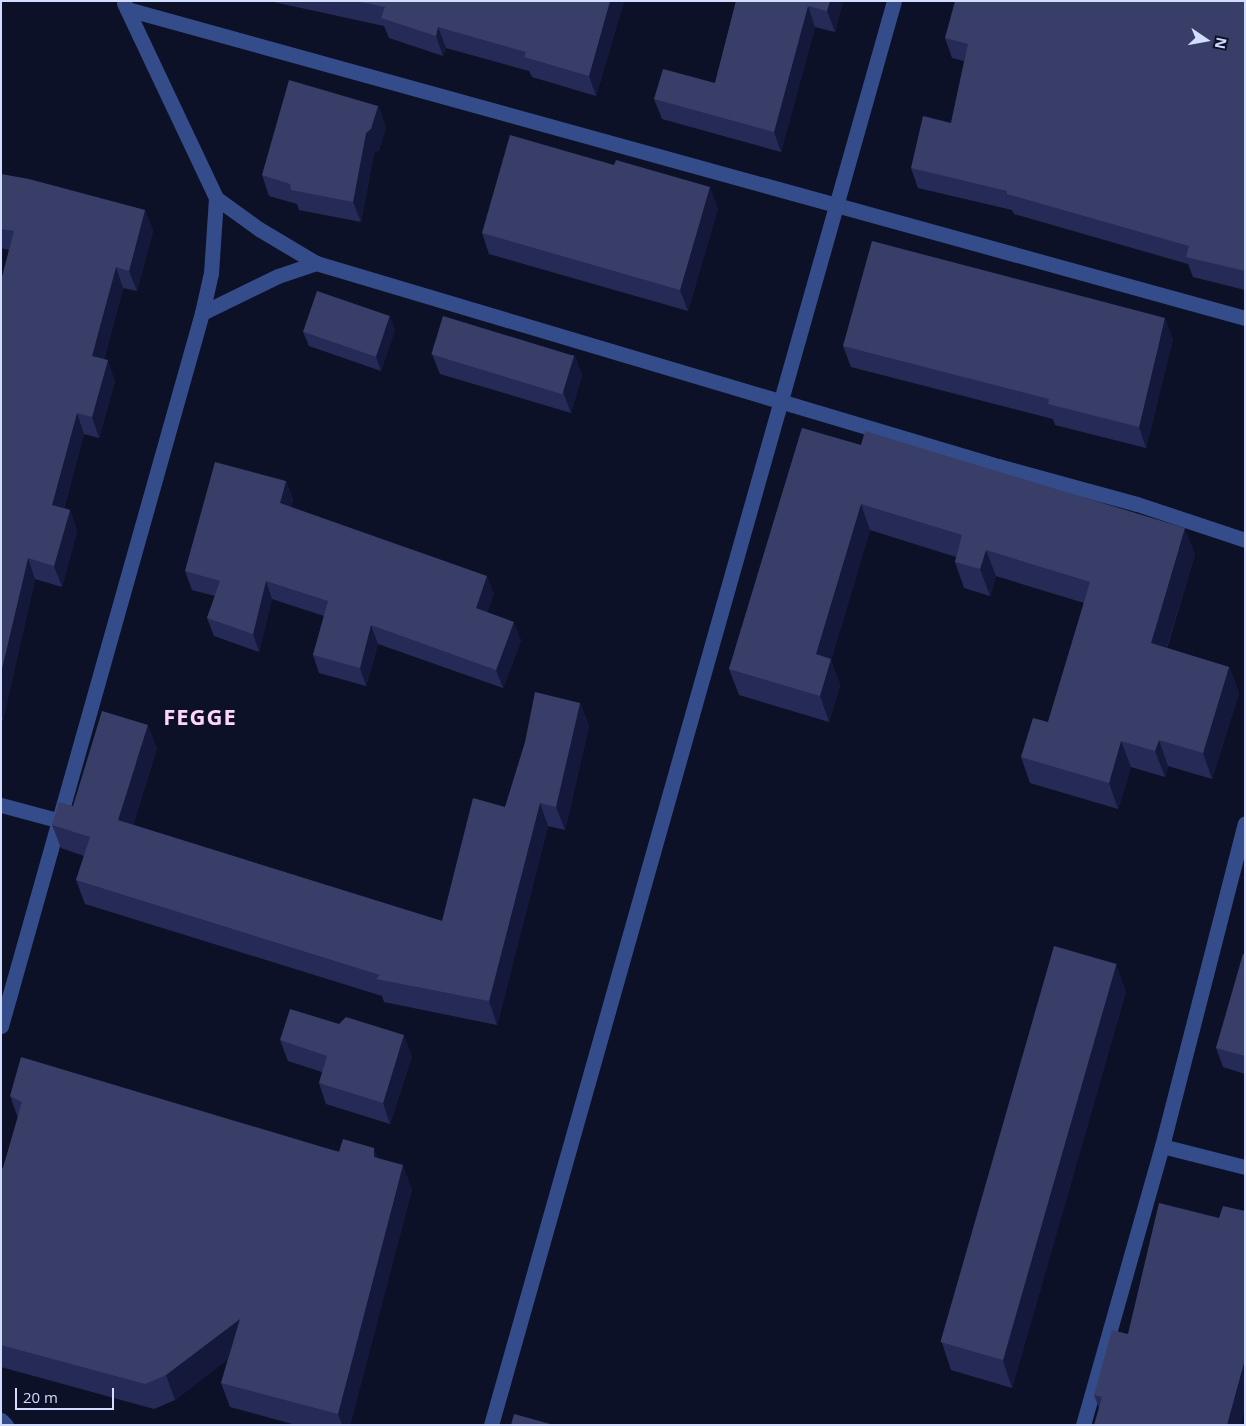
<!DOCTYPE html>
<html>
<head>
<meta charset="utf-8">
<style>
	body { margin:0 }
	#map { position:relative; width:1246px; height:1426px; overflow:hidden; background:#0d1127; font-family:"Open Sans",sans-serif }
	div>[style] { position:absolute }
	.minor>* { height:15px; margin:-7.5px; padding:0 7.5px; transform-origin:7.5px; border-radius:7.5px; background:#344d8a }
	.wall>* { inset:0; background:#252b56 }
	.shaded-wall>* { inset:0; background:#14193b }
	.building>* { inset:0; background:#383e68; transform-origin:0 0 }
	span { translate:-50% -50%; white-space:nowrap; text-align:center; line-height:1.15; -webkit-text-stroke:5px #0d1127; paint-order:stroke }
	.district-label { font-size:22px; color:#ffd5fe; font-weight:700; letter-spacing:1px }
	.frame { position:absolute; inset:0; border:2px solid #d3ddff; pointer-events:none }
	.north { position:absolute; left:1181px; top:15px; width:50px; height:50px; -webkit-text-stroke:4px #0d1127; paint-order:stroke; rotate:102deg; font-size:14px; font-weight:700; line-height:20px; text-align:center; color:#d3ddff }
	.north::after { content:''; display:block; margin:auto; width:18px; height:22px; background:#d3ddff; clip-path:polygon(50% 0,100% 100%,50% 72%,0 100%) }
	.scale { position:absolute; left:15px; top:1388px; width:99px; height:22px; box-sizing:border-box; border:2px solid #d3ddff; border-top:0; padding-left:6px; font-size:15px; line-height:18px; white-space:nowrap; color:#d3ddff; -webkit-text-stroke:4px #0d1127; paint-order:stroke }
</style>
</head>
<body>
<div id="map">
	<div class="minor">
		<i style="left:124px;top:3px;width:216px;rotate:64.7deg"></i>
		<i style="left:216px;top:198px;width:75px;rotate:93.8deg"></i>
		<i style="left:211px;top:273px;width:41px;rotate:102.7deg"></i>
		<i style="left:127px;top:9px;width:1160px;rotate:15.45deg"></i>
		<i style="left:216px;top:198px;width:53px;rotate:35.8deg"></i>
		<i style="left:259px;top:229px;width:66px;rotate:30.8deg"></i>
		<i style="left:1px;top:805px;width:58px;rotate:15deg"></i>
		<i style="left:1px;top:1026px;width:741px;rotate:-74.26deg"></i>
		<i style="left:202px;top:313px;width:85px;rotate:-26deg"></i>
		<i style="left:278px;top:276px;width:40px;rotate:-18.9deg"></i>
		<i style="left:316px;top:263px;width:712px;rotate:16.58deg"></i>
		<i style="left:998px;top:466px;width:144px;rotate:15.3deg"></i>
		<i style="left:1137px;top:504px;width:114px;rotate:18.4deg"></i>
		<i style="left:1162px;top:1146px;width:86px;rotate:14.2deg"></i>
		<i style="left:1px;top:1420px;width:7px;rotate:45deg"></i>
		<i style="left:491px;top:1425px;width:1480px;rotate:-74.2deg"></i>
		<i style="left:1083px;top:1425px;width:290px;rotate:-74.2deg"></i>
		<i style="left:1162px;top:1146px;width:333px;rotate:-75.6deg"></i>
	</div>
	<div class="wall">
		<i style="clip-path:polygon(269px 1px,624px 1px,596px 96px,532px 77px,529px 71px,446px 48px,443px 56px,389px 38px,384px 26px)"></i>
		<i style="clip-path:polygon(736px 1px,843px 1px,835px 32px,815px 27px,781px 152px,662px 119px,654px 99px,715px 83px)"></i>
		<i style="clip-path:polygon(1245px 1px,1245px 290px,1193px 277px,1188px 264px,1014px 214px,1012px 210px,918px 188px,911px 168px,951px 123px,964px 61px,952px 58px,945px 38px)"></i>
		<i style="clip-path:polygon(378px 106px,386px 127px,379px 150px,374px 153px,361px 222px,299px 210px,297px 204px,269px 196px,262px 175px)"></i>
		<i style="clip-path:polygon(1px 174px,145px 210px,153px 231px,137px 291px,123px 288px,104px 359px,115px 381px,99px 438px,84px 434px,64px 508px,70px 510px,77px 531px,62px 587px,35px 579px,3px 720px,1px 720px,1px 281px,9px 250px,1px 248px)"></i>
		<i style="clip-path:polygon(718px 208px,688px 311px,489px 254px,482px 233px)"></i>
		<i style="clip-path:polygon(395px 330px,381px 371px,309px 346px,303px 332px)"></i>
		<i style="clip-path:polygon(1173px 339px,1146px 448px,1055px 425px,1053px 419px,851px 367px,843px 346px)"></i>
		<i style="clip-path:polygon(432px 354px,574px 355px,582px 375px,571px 413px,440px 374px)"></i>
		<i style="clip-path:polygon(802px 428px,1195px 554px,1167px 648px,1229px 667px,1239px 693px,1212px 779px,1168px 766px,1165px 777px,1131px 767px,1118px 809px,1030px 783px,1021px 757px,1048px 722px,1084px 603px,996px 576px,990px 596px,964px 588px,955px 562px,956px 557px,870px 530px,831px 660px,840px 685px,829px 722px,739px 695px,729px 669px)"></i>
		<i style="clip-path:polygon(286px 481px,293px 500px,291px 507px,494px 594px,487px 612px,521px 640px,503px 688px,378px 644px,366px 686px,319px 673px,313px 655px,324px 616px,272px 599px,259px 652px,214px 636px,207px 618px,215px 596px,192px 590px,185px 571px)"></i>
		<i style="clip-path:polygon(580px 703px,589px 726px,565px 830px,548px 826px,497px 1025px,384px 1002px,382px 996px,85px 904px,76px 880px,84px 856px,61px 848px,52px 825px,73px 806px,157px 748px,133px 825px,442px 921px,505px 807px)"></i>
		<i style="clip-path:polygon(1245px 954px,1245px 1074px,1223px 1067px,1216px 1048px)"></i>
		<i style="clip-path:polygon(1126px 991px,1012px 1388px,951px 1370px,942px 1343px)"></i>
		<i style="clip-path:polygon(280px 1040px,412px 1056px,390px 1124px,326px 1104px,319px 1083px,322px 1072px,288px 1061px)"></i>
		<i style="clip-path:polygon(10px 1096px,378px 1158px,412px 1189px,350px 1425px,296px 1425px,230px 1407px,221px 1383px,228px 1359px,175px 1400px,154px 1409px,1px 1367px,1px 1168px,3px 1168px,18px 1118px)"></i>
		<i style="clip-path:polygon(1245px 1211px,1245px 1407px,1240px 1425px,1099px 1408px,1094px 1395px,1128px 1334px,1219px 1218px)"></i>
	</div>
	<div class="shaded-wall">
		<i style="clip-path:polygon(610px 1px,624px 1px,596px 96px,589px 76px)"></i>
		<i style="clip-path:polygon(830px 1px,843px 1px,835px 32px,827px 11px)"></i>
		<i style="clip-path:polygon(808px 6px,815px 27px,781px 152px,774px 132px)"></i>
		<i style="clip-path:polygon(438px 27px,446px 48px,443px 56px,436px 36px)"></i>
		<i style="clip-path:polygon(378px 106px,386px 127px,379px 150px,374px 153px,361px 222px,353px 202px,366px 133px)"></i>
		<i style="clip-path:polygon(710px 187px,718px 208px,688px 311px,680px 290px)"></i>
		<i style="clip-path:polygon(145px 210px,153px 231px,137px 291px,129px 271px)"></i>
		<i style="clip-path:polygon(116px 267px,123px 288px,99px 376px,92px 356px)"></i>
		<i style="clip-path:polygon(390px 316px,395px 330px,381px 371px,376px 357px)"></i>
		<i style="clip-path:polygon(1165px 318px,1173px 339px,1146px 448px,1139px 427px)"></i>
		<i style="clip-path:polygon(574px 355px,582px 375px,571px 413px,563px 392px)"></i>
		<i style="clip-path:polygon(108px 360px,115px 381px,99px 438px,92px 417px)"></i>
		<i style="clip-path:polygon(77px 413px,84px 434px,59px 525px,52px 505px)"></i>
		<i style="clip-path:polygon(286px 481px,293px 500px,287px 521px,280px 503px)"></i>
		<i style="clip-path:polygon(861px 504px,870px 530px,831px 660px,840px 685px,829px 722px,820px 696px,816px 654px)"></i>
		<i style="clip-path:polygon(70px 510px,77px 531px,62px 587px,54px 566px)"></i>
		<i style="clip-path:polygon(1185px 528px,1195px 554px,1160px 669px,1151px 643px)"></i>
		<i style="clip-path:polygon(986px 550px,996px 576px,990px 596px,980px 569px)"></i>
		<i style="clip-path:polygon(28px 558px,35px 579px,3px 720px,1px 715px,1px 673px)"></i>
		<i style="clip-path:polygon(487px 576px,494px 594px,482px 626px,476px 608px)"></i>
		<i style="clip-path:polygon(266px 581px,272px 599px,259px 652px,253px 634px)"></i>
		<i style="clip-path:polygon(514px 622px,521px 640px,503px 688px,496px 670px)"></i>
		<i style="clip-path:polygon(371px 625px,378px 644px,366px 686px,360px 668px)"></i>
		<i style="clip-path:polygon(1229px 667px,1239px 693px,1212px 779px,1203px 753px)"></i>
		<i style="clip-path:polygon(580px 703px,589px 726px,565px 830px,556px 807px)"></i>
		<i style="clip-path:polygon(148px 725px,157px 748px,127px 844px,118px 820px)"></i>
		<i style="clip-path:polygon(1159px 740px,1168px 766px,1165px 777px,1155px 751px)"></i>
		<i style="clip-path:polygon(1121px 741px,1131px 767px,1118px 809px,1109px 783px)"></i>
		<i style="clip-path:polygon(540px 803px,548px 826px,497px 1025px,489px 1001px)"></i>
		<i style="clip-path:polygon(1116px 964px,1126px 991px,1012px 1388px,1003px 1361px)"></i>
		<i style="clip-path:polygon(404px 1035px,412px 1056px,390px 1124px,383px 1103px)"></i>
		<i style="clip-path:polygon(374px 1148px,383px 1172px,374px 1157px)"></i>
		<i style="clip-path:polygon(403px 1165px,412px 1189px,350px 1425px,342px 1425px,338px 1414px)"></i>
		<i style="clip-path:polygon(240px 1319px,249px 1343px,175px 1400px,166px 1375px)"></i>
		<i style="clip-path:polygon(1245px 1359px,1245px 1407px,1240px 1425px,1227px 1425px)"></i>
	</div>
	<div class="building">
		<i style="clip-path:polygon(356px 1px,610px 1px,589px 76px,524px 57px,526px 52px,438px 27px,436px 36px,381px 18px,385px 7px)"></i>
		<i style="clip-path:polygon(736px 1px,830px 1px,827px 11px,808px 6px,774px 132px,654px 99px,663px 69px,715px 83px)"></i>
		<i style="clip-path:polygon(955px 1px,1245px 1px,1245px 271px,1186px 257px,1189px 246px,1007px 194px,1007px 191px,911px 168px,923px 116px,951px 123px,968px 44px,945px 38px)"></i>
		<i style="clip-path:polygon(289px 80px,378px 106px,371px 129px,366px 133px,353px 202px,291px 190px,290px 184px,262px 175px)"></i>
		<i style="clip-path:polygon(510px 135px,614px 165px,616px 160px,710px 187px,680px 290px,482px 233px)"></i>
		<i style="clip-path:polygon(1px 174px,29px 179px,145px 210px,129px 271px,116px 267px,92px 356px,108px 360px,92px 417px,77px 413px,52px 505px,70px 510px,54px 566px,28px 558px,1px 673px,1px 281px,14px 231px,1px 229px)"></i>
		<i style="clip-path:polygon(872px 241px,1165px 318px,1139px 427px,1048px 404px,1049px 399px,843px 346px)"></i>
		<i style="left:317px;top:291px;width:77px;height:43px;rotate:19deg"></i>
		<i style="left:443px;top:316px;width:137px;height:40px;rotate:17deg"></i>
		<i style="clip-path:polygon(802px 428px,861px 445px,865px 431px,1185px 528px,1151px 643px,1229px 667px,1203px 753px,1159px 740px,1155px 751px,1121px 741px,1109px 783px,1021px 757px,1033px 718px,1048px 722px,1090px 582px,986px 550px,980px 569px,955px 562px,962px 535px,861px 504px,816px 654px,831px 659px,820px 696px,729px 669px)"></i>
		<i style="clip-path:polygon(215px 462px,286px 481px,280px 503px,487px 576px,476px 608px,514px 622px,496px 670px,371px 625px,360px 668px,313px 655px,328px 601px,266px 581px,253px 634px,207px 618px,220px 581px,185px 571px)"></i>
		<i style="clip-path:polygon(535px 692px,580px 703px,556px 807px,540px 803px,489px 1001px,376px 979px,380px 975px,76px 880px,90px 837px,52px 825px,59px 802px,73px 806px,102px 711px,148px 725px,118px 820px,442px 921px,473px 798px,505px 807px,525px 742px)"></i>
		<i style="left:1054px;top:946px;width:65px;height:412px;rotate:16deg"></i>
		<i style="clip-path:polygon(1243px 954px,1245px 954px,1245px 1056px,1216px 1048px)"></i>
		<i style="clip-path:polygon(290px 1009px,339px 1024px,346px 1017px,404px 1035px,383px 1103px,319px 1083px,327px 1056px,280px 1040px)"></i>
		<i style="clip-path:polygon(21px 1057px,339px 1152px,343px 1139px,374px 1148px,374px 1157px,403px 1165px,338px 1414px,221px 1383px,240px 1319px,166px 1375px,145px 1384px,1px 1345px,1px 1168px,3px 1168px,22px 1102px,10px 1096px)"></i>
		<i style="clip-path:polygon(1159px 1203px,1219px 1218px,1223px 1206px,1245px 1211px,1245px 1359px,1227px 1425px,1094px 1425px,1102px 1397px,1094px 1395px,1112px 1330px,1128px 1334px)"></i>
		<i style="clip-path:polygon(514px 1414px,554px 1425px,511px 1425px)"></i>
	</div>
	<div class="district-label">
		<span style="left:200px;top:717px">FEGGE</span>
	</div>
	<div class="frame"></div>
	<div class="north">N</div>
	<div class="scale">20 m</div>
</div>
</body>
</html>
